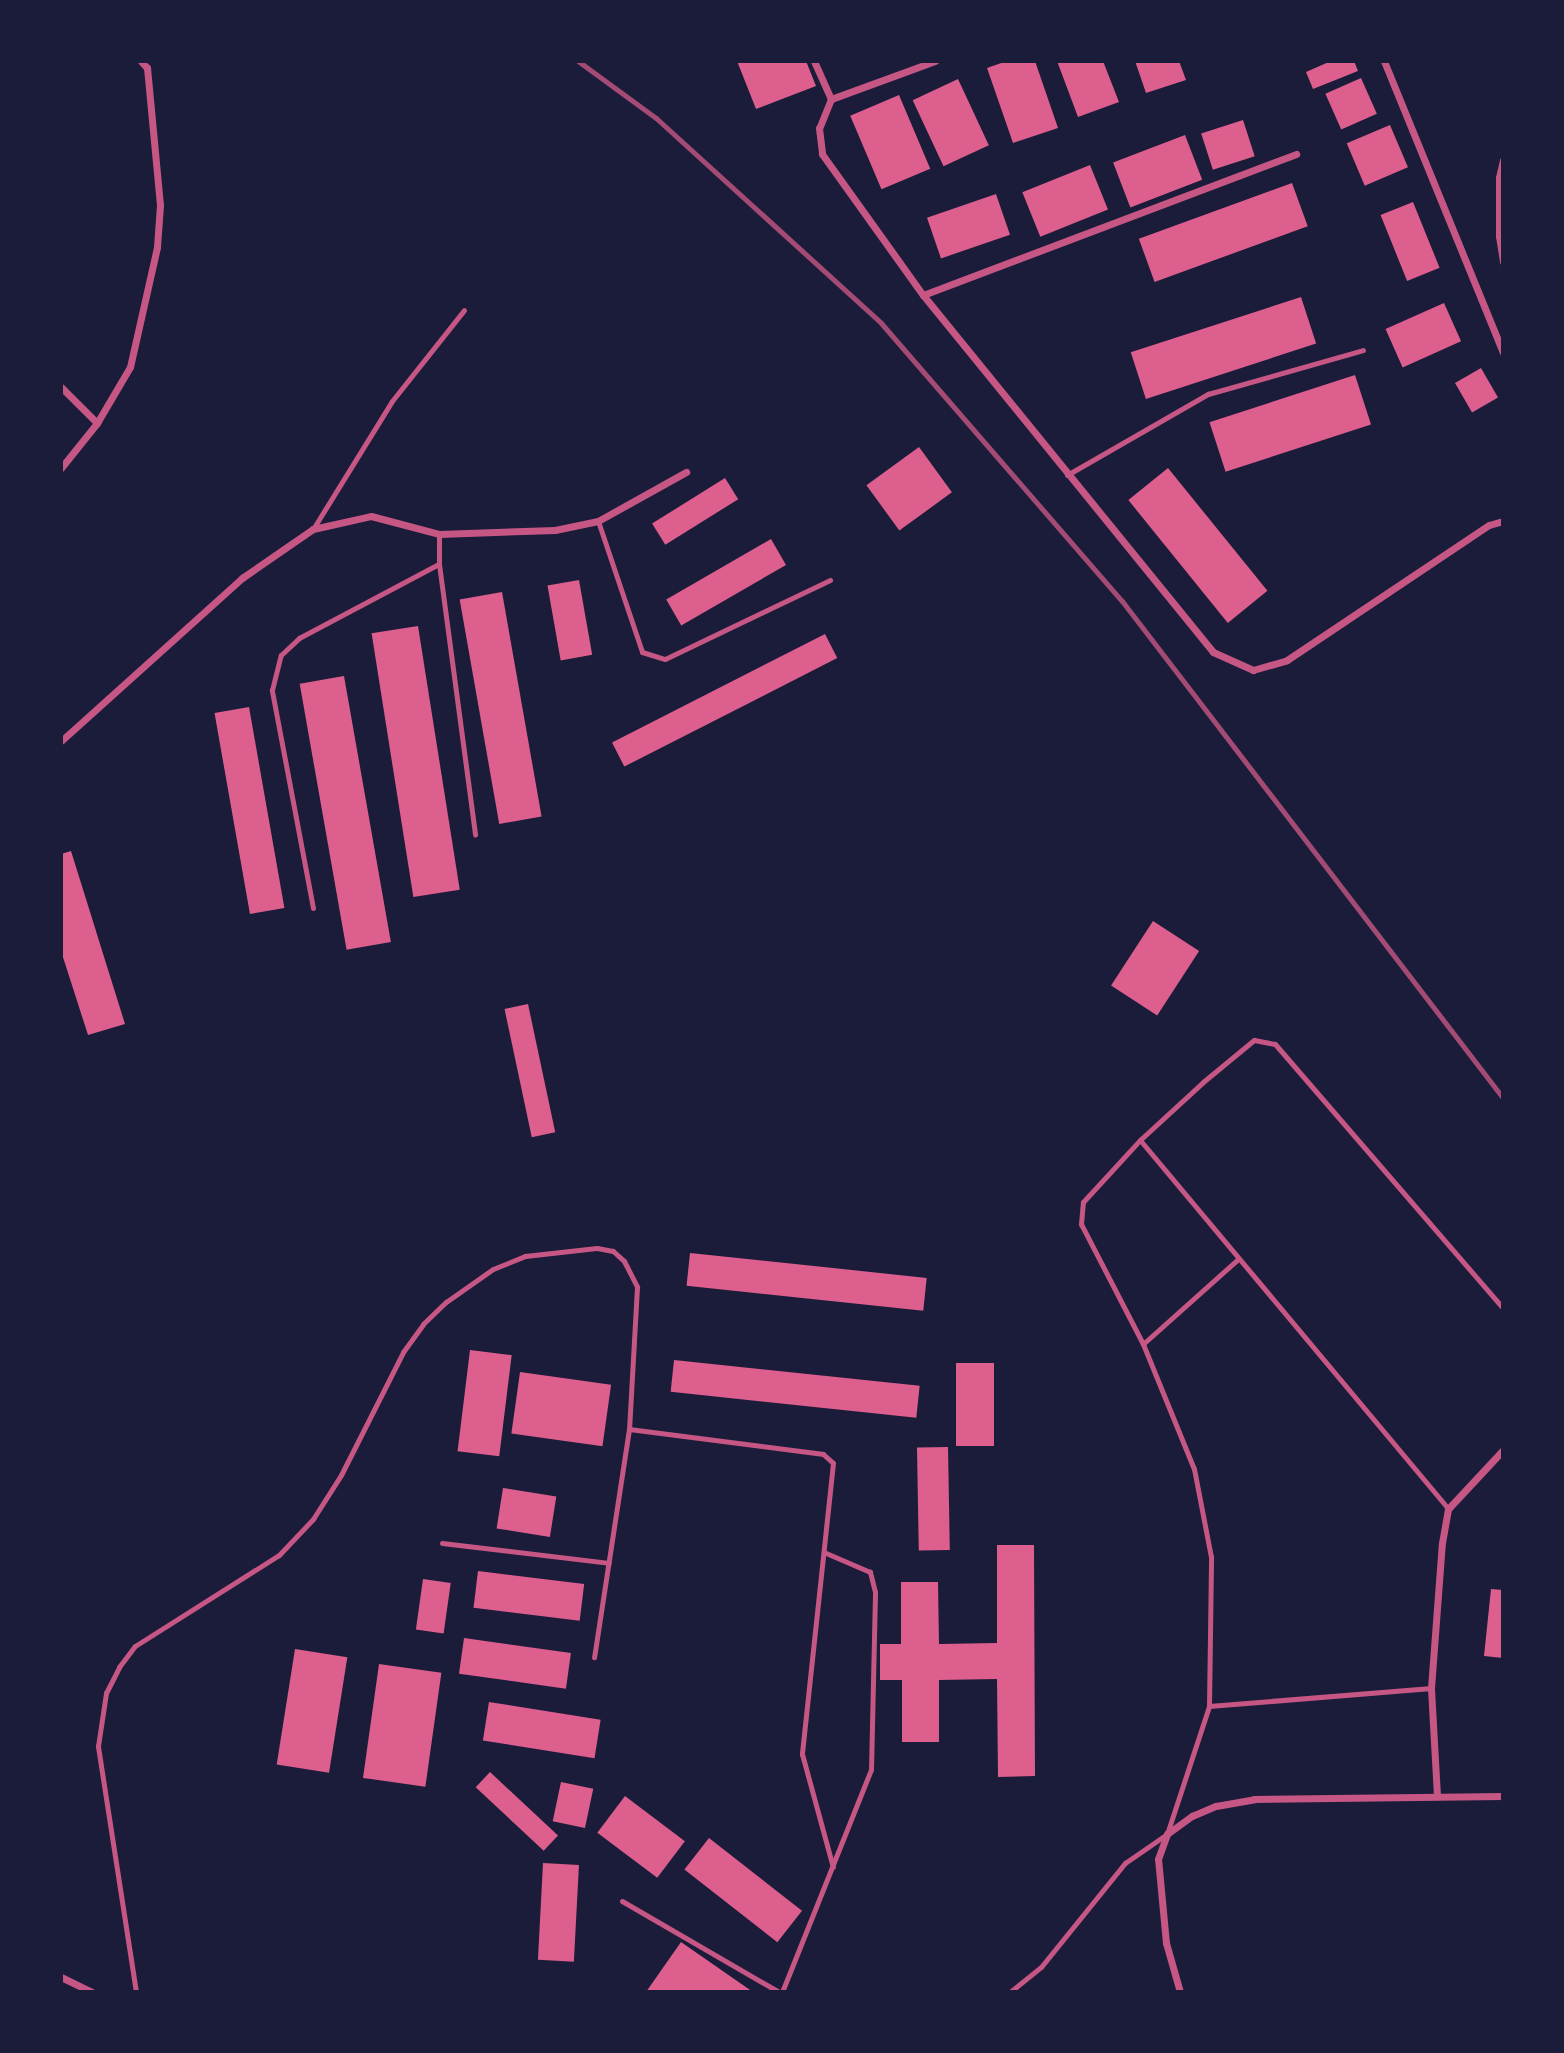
<!DOCTYPE html>
<html>
<head>
<meta charset="utf-8">
<style>
	body { margin:0 }
	#map { position:relative; width:1564px; height:2053px; overflow:hidden; background:#1b1b3a; font-family:"Source Sans 3",sans-serif }
	div>[style] { position:absolute }
	.building>* { inset:0; background:#dd5f8e; transform-origin:0 0 }
	.service>* { height:5px; margin:-2.5px; padding:0 2.5px; transform-origin:2.5px; border-radius:2.5px; background:#c65784 }
	.minor>* { height:7px; margin:-3.5px; padding:0 3.5px; transform-origin:3.5px; border-radius:3.5px; background:#c65784 }
	.rail>* { height:5px; margin:-2.5px; padding:0 2.5px; transform-origin:2.5px; border-radius:2.5px; background:#a44b75 }
	span { translate:-50% -50%; white-space:nowrap; text-align:center; line-height:1.15; -webkit-text-stroke:6px #1b1b3a; paint-order:stroke }
	.frame { position:absolute; inset:0; border:63px solid #1b1b3a; pointer-events:none }
</style>
</head>
<body>
<div id="map">
	<div class="building">
		<i style="clip-path:polygon(737px 61px,806px 61px,816px 86px,756px 109px)"></i>
		<i style="clip-path:polygon(1007px 61px,1035px 61px,1058px 128px,1013px 143px,987px 68px)"></i>
		<i style="clip-path:polygon(1057px 61px,1103px 61px,1119px 102px,1078px 117px)"></i>
		<i style="clip-path:polygon(1135px 61px,1179px 61px,1186px 80px,1146px 93px)"></i>
		<i style="clip-path:polygon(1331px 61px,1354px 61px,1358px 71px,1313px 89px,1306px 72px)"></i>
		<i style="left:1361px;top:78px;width:39px;height:39px;rotate:66deg"></i>
		<i style="left:958px;top:79px;width:73px;height:50px;rotate:65deg"></i>
		<i style="left:899px;top:95px;width:80px;height:53px;rotate:67deg"></i>
		<i style="left:1243px;top:120px;width:38px;height:44px;rotate:72deg"></i>
		<i style="left:1390px;top:125px;width:46px;height:47px;rotate:67deg"></i>
		<i style="left:1185px;top:135px;width:48px;height:77px;rotate:69deg"></i>
		<i style="left:1090px;top:165px;width:48px;height:73px;rotate:68deg"></i>
		<i style="left:1292px;top:183px;width:46px;height:163px;rotate:70deg"></i>
		<i style="left:996px;top:194px;width:43px;height:73px;rotate:71deg"></i>
		<i style="left:1413px;top:202px;width:71px;height:35px;rotate:68deg"></i>
		<i style="left:1301px;top:297px;width:49px;height:179px;rotate:72deg"></i>
		<i style="left:1444px;top:303px;width:42px;height:64px;rotate:66deg"></i>
		<i style="left:1481px;top:368px;width:34px;height:30px;rotate:60deg"></i>
		<i style="left:1355px;top:375px;width:52px;height:153px;rotate:72deg"></i>
		<i style="left:919px;top:447px;width:56px;height:65px;rotate:54deg"></i>
		<i style="left:1168px;top:468px;width:158px;height:51px;rotate:51deg"></i>
		<i style="left:725px;top:478px;width:25px;height:86px;rotate:58deg"></i>
		<i style="left:771px;top:539px;width:30px;height:121px;rotate:60deg"></i>
		<i style="left:579px;top:580px;width:76px;height:32px;rotate:80deg"></i>
		<i style="left:502px;top:592px;width:228px;height:43px;rotate:80deg"></i>
		<i style="left:418px;top:626px;width:267px;height:47px;rotate:81deg"></i>
		<i style="left:825px;top:634px;width:27px;height:239px;rotate:63deg"></i>
		<i style="left:344px;top:676px;width:270px;height:45px;rotate:80deg"></i>
		<i style="left:249px;top:707px;width:204px;height:35px;rotate:80deg"></i>
		<i style="clip-path:polygon(71px 851px,125px 1024px,88px 1035px,61px 951px,61px 854px)"></i>
		<i style="left:1153px;top:921px;width:55px;height:77px;rotate:33deg"></i>
		<i style="left:528px;top:1004px;width:131px;height:24px;rotate:78deg"></i>
		<i style="left:690px;top:1253px;width:238px;height:33px;rotate:6deg"></i>
		<i style="left:470px;top:1350px;width:42px;height:102px;rotate:7deg"></i>
		<i style="left:674px;top:1360px;width:247px;height:32px;rotate:6deg"></i>
		<i style="left:956px;top:1363px;width:38px;height:83px"></i>
		<i style="left:520px;top:1372px;width:92px;height:62px;rotate:8deg"></i>
		<i style="left:948px;top:1447px;width:103px;height:31px;rotate:89deg"></i>
		<i style="left:503px;top:1488px;width:54px;height:41px;rotate:9deg"></i>
		<i style="clip-path:polygon(997px 1545px,1034px 1545px,1035px 1776px,998px 1777px,997px 1679px,939px 1680px,939px 1742px,902px 1742px,902px 1680px,880px 1680px,880px 1644px,901px 1644px,901px 1582px,938px 1582px,939px 1644px,997px 1643px)"></i>
		<i style="left:478px;top:1571px;width:107px;height:37px;rotate:7deg"></i>
		<i style="left:423px;top:1579px;width:28px;height:51px;rotate:8deg"></i>
		<i style="clip-path:polygon(1491px 1589px,1503px 1590px,1503px 1658px,1484px 1656px)"></i>
		<i style="left:464px;top:1638px;width:108px;height:36px;rotate:8deg"></i>
		<i style="left:295px;top:1649px;width:53px;height:117px;rotate:9deg"></i>
		<i style="left:379px;top:1664px;width:63px;height:115px;rotate:8deg"></i>
		<i style="left:489px;top:1702px;width:113px;height:39px;rotate:9deg"></i>
		<i style="left:490px;top:1772px;width:93px;height:21px;rotate:43deg"></i>
		<i style="left:561px;top:1782px;width:33px;height:40px;rotate:12deg"></i>
		<i style="left:625px;top:1796px;width:75px;height:46px;rotate:37deg"></i>
		<i style="left:709px;top:1838px;width:118px;height:40px;rotate:38deg"></i>
		<i style="left:543px;top:1863px;width:36px;height:97px;rotate:3deg"></i>
		<i style="clip-path:polygon(681px 1942px,753px 1992px,646px 1992px)"></i>
	</div>
	<div class="service">
		<i style="left:1067px;top:475px;width:163px;rotate:-29.9deg"></i>
		<i style="left:1208px;top:394px;width:161px;rotate:-15.8deg"></i>
		<i style="left:598px;top:521px;width:138px;rotate:71.4deg"></i>
		<i style="left:642px;top:652px;width:24px;rotate:17deg"></i>
		<i style="left:665px;top:659px;width:183px;rotate:-25.6deg"></i>
		<i style="left:313px;top:529px;width:150px;rotate:-58.3deg"></i>
		<i style="left:392px;top:401px;width:116px;rotate:-51.6deg"></i>
		<i style="left:439px;top:534px;width:30px;rotate:90deg"></i>
		<i style="left:439px;top:564px;width:273px;rotate:82.4deg"></i>
		<i style="left:313px;top:908px;width:222px;rotate:-100.7deg"></i>
		<i style="left:272px;top:690px;width:36px;rotate:-76deg"></i>
		<i style="left:281px;top:655px;width:25px;rotate:-43deg"></i>
		<i style="left:299px;top:638px;width:158px;rotate:-27.9deg"></i>
		<i style="left:1140px;top:1140px;width:481px;rotate:50.1deg"></i>
		<i style="left:1143px;top:1344px;width:126px;rotate:-41.8deg"></i>
		<i style="left:629px;top:1429px;width:196px;rotate:7.3deg"></i>
		<i style="left:823px;top:1454px;width:13px;rotate:42deg"></i>
		<i style="left:833px;top:1463px;width:293px;rotate:96.1deg"></i>
		<i style="left:802px;top:1754px;width:117px;rotate:74.7deg"></i>
		<i style="left:442px;top:1543px;width:168px;rotate:6.8deg"></i>
		<i style="left:1209px;top:1706px;width:223px;rotate:-4.6deg"></i>
		<i style="left:622px;top:1901px;width:181px;rotate:30.1deg"></i>
		<i style="left:136px;top:1992px;width:249px;rotate:-98.8deg"></i>
		<i style="left:98px;top:1746px;width:54px;rotate:-81.4deg"></i>
		<i style="left:106px;top:1693px;width:29px;rotate:-63deg"></i>
		<i style="left:119px;top:1667px;width:26px;rotate:-53deg"></i>
		<i style="left:135px;top:1646px;width:170px;rotate:-32.3deg"></i>
		<i style="left:279px;top:1555px;width:50px;rotate:-46.6deg"></i>
		<i style="left:313px;top:1519px;width:52px;rotate:-57.5deg"></i>
		<i style="left:341px;top:1475px;width:138px;rotate:-63.2deg"></i>
		<i style="left:403px;top:1352px;width:34px;rotate:-54deg"></i>
		<i style="left:423px;top:1324px;width:32px;rotate:-44deg"></i>
		<i style="left:446px;top:1302px;width:57px;rotate:-35.1deg"></i>
		<i style="left:493px;top:1269px;width:35px;rotate:-22deg"></i>
		<i style="left:525px;top:1256px;width:72px;rotate:-6.3deg"></i>
		<i style="left:597px;top:1248px;width:16px;rotate:11deg"></i>
		<i style="left:613px;top:1251px;width:15px;rotate:42deg"></i>
		<i style="left:624px;top:1261px;width:29px;rotate:63deg"></i>
		<i style="left:637px;top:1287px;width:142px;rotate:93.2deg"></i>
		<i style="left:629px;top:1429px;width:231px;rotate:98.7deg"></i>
		<i style="left:782px;top:1992px;width:239px;rotate:-68.2deg"></i>
		<i style="left:871px;top:1770px;width:178px;rotate:-88.7deg"></i>
		<i style="left:875px;top:1592px;width:21px;rotate:-104deg"></i>
		<i style="left:870px;top:1572px;width:48px;rotate:-156.6deg"></i>
		<i style="left:1010px;top:1992px;width:40px;rotate:-39deg"></i>
		<i style="left:1041px;top:1967px;width:134px;rotate:-51.1deg"></i>
		<i style="left:1125px;top:1863px;width:51px;rotate:-34.6deg"></i>
		<i style="left:1167px;top:1834px;width:135px;rotate:-71.8deg"></i>
		<i style="left:1209px;top:1706px;width:149px;rotate:-89.2deg"></i>
		<i style="left:1211px;top:1557px;width:90px;rotate:-100.9deg"></i>
		<i style="left:1194px;top:1469px;width:135px;rotate:-112.2deg"></i>
		<i style="left:1143px;top:1344px;width:135px;rotate:-117.3deg"></i>
		<i style="left:1081px;top:1224px;width:22px;rotate:-85deg"></i>
		<i style="left:1083px;top:1202px;width:84px;rotate:-47.4deg"></i>
		<i style="left:1140px;top:1140px;width:86px;rotate:-42.6deg"></i>
		<i style="left:1203px;top:1082px;width:66px;rotate:-39.5deg"></i>
		<i style="left:1254px;top:1040px;width:21px;rotate:11deg"></i>
		<i style="left:1275px;top:1044px;width:349px;rotate:49.2deg"></i>
	</div>
	<div class="minor">
		<i style="left:814px;top:61px;width:42px;rotate:65.9deg"></i>
		<i style="left:935px;top:61px;width:111px;rotate:159.9deg"></i>
		<i style="left:831px;top:99px;width:31px;rotate:112deg"></i>
		<i style="left:819px;top:128px;width:26px;rotate:83deg"></i>
		<i style="left:822px;top:154px;width:173px;rotate:54.4deg"></i>
		<i style="left:923px;top:295px;width:460px;rotate:50.9deg"></i>
		<i style="left:1213px;top:652px;width:44px;rotate:24.2deg"></i>
		<i style="left:1253px;top:670px;width:35px;rotate:-16deg"></i>
		<i style="left:1287px;top:660px;width:243px;rotate:-33.8deg"></i>
		<i style="left:1489px;top:525px;width:15px;rotate:-16deg"></i>
		<i style="left:1384px;top:61px;width:315px;rotate:67.8deg"></i>
		<i style="left:1503px;top:160px;width:18px;rotate:103deg"></i>
		<i style="left:1499px;top:178px;width:58px;rotate:90deg"></i>
		<i style="left:1499px;top:236px;width:26px;rotate:81deg"></i>
		<i style="left:923px;top:295px;width:399px;rotate:-20.7deg"></i>
		<i style="left:61px;top:387px;width:51px;rotate:45deg"></i>
		<i style="left:61px;top:468px;width:58px;rotate:-51.3deg"></i>
		<i style="left:97px;top:423px;width:65px;rotate:-59.5deg"></i>
		<i style="left:130px;top:367px;width:123px;rotate:-77.3deg"></i>
		<i style="left:157px;top:247px;width:42px;rotate:-85.9deg"></i>
		<i style="left:160px;top:205px;width:138px;rotate:-95.4deg"></i>
		<i style="left:147px;top:68px;width:9px;rotate:-131deg"></i>
		<i style="left:61px;top:741px;width:244px;rotate:-42deg"></i>
		<i style="left:242px;top:578px;width:86px;rotate:-34.6deg"></i>
		<i style="left:313px;top:529px;width:59px;rotate:-12.6deg"></i>
		<i style="left:371px;top:516px;width:70px;rotate:14.8deg"></i>
		<i style="left:439px;top:534px;width:116px;rotate:-2deg"></i>
		<i style="left:555px;top:530px;width:44px;rotate:-11.8deg"></i>
		<i style="left:598px;top:521px;width:101px;rotate:-29.1deg"></i>
		<i style="left:1437px;top:1796px;width:108px;rotate:-93.2deg"></i>
		<i style="left:1431px;top:1688px;width:145px;rotate:-85.7deg"></i>
		<i style="left:1442px;top:1543px;width:35px;rotate:-80deg"></i>
		<i style="left:1448px;top:1509px;width:81px;rotate:-47deg"></i>
		<i style="left:61px;top:1977px;width:34px;rotate:26deg"></i>
		<i style="left:1180px;top:1992px;width:51px;rotate:-105.9deg"></i>
		<i style="left:1166px;top:1943px;width:84px;rotate:-95.4deg"></i>
		<i style="left:1158px;top:1859px;width:27px;rotate:-70deg"></i>
		<i style="left:1167px;top:1834px;width:31px;rotate:-36deg"></i>
		<i style="left:1192px;top:1816px;width:26px;rotate:-23deg"></i>
		<i style="left:1216px;top:1806px;width:39px;rotate:-10deg"></i>
		<i style="left:1254px;top:1799px;width:249px;rotate:-0.7deg"></i>
	</div>
	<div class="rail">
		<i style="left:578px;top:61px;width:97px;rotate:36.2deg"></i>
		<i style="left:656px;top:118px;width:304px;rotate:42.3deg"></i>
		<i style="left:881px;top:323px;width:368px;rotate:49.1deg"></i>
		<i style="left:1122px;top:601px;width:626px;rotate:52.53deg"></i>
	</div>
	<div class="frame"></div>
</div>
</body>
</html>
